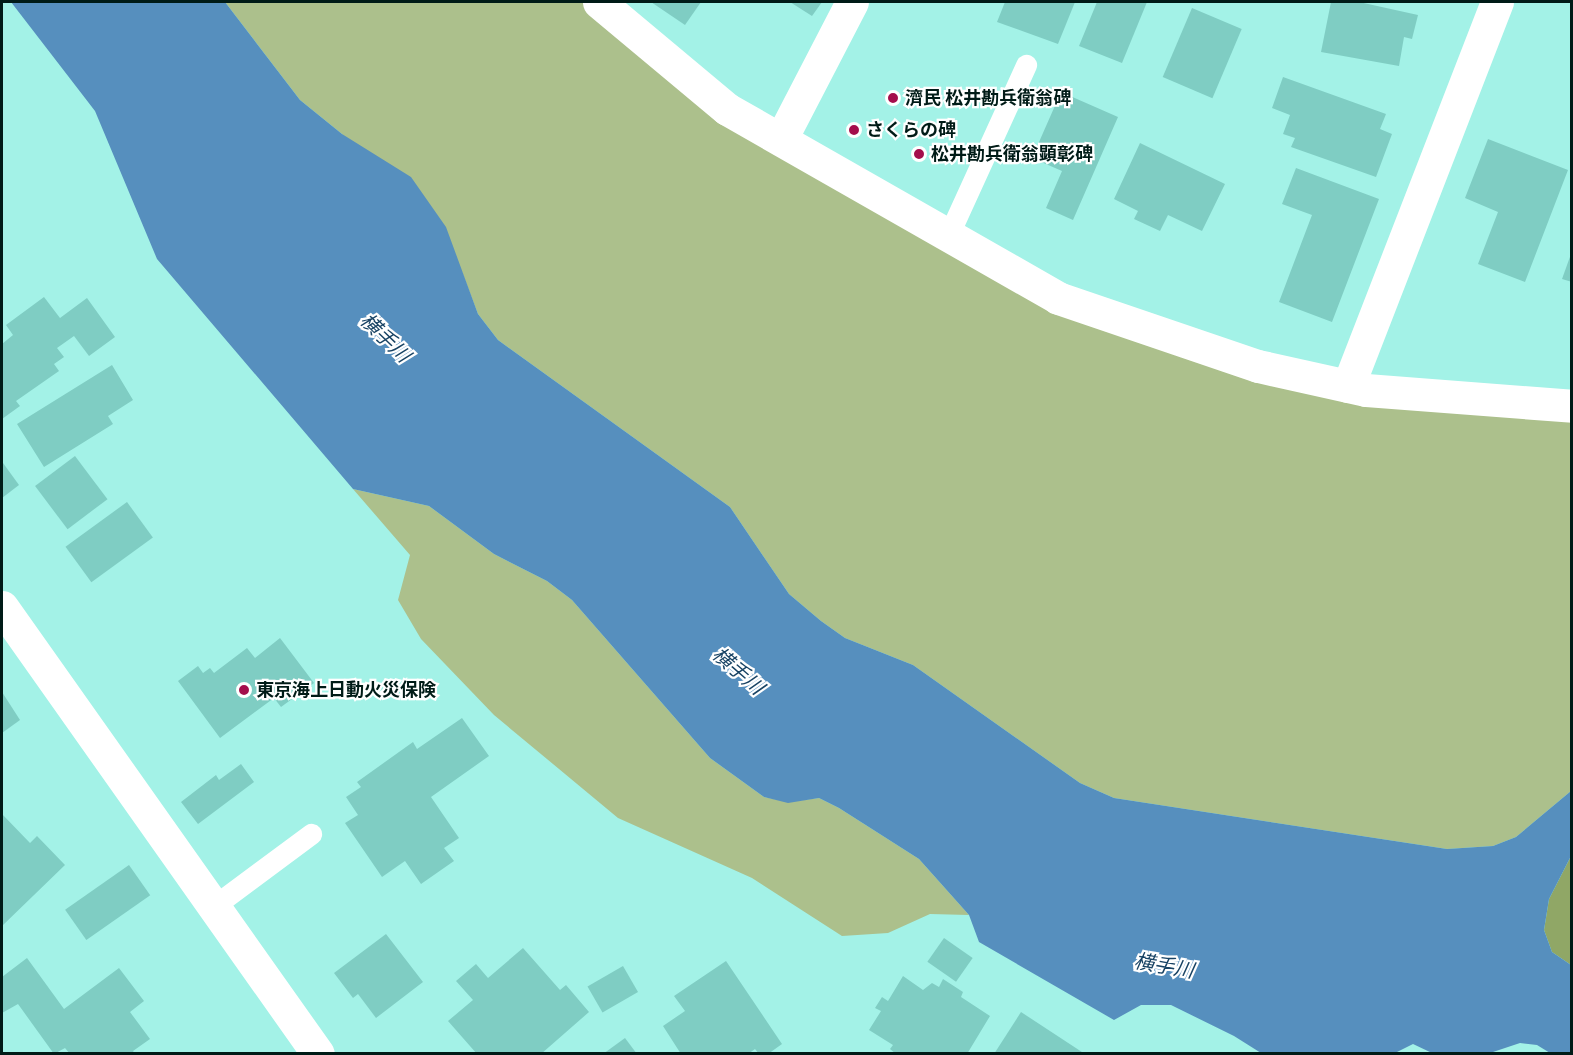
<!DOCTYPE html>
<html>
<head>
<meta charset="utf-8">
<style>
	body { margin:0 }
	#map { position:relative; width:1573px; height:1055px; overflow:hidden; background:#a3f2e7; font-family:"Fira Sans","Noto Sans JP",sans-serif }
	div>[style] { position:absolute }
	.green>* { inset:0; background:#acc08c }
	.forest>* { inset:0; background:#90a766 }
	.water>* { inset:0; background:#568fbe }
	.building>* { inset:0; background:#7fcdc3; transform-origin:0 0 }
	.service>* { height:21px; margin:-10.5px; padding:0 10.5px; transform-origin:10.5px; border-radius:10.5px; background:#fff }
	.minor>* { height:33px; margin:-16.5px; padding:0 16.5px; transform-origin:16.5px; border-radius:16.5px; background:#fff }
	.dots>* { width:16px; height:16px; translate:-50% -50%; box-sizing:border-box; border:3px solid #fff; border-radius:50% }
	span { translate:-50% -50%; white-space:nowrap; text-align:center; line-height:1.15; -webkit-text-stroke:4.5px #fff; paint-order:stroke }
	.poi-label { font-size:18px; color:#001b17; font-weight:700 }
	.left { translate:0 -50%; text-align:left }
	.water-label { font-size:20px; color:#184364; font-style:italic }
	.frame { position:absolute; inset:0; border:3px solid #001b17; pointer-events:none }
</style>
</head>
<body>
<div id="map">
	<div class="green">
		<i style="clip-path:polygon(225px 2px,599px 2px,727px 109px,1058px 298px,1348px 386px,1571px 406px,1571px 791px,1516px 837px,1493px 846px,1447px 849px,1114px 798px,1080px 783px,913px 665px,845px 638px,821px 621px,789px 594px,730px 507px,498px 340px,478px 314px,462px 272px,342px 134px,300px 100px)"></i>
		<i style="clip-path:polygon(353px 489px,429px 506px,494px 554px,547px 581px,572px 600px,710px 758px,764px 797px,788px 802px,819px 798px,839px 808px,919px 859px,969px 915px,930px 914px,888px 933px,842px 936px,752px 878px,618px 818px,494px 715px,421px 639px,398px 600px,410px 555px)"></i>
	</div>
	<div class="forest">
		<i style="clip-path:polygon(1571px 856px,1571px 965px,1552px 952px,1544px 930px,1549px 899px)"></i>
	</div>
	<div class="water">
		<i style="clip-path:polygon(11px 2px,225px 2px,300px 100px,342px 134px,411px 177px,446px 227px,478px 314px,498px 340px,730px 507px,789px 594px,821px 621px,845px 638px,913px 665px,1080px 783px,1114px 798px,1447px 849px,1493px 846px,1516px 837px,1571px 791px,1571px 856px,1549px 899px,1544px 930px,1552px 952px,1571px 965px,1571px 1053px,1550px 1053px,1537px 1045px,1520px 1043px,1487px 1054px,1432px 1053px,1413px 1044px,1395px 1053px,1261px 1053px,1234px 1036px,1171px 1005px,1141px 1005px,1114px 1020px,979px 942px,969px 915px,919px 859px,839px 808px,819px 798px,788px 803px,764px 797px,710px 758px,572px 600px,547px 581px,494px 554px,429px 506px,353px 489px,157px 259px,95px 111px)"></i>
	</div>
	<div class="building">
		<i style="clip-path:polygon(651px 2px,701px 2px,685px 25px)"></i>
		<i style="clip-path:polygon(790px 2px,822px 2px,812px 16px)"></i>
		<i style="clip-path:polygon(1005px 2px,1075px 2px,1058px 44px,997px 22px)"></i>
		<i style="clip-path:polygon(1097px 2px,1147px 2px,1122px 63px,1079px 46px)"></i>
		<i style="clip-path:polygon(1331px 2px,1359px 2px,1418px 15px,1412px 39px,1404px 37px,1399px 66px,1321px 52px)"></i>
		<i style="left:1192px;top:8px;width:54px;height:75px;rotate:23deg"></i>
		<i style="clip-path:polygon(1283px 77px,1386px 114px,1380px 129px,1392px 134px,1376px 177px,1291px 147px,1295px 138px,1283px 134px,1290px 115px,1272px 108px)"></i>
		<i style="clip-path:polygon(1061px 92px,1118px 117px,1073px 220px,1046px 208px,1062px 171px,1032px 158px)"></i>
		<i style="clip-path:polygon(1488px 139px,1568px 170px,1525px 282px,1478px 264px,1498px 212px,1465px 198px)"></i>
		<i style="clip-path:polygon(1140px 143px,1225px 184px,1202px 231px,1168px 215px,1160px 231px,1134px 219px,1138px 211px,1114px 199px)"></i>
		<i style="clip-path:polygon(1296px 168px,1379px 199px,1332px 322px,1279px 302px,1312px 215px,1282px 204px)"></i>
		<i style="clip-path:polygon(1571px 254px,1572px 254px,1572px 282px,1562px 279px)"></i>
		<i style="clip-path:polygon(44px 297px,60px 318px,87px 298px,115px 337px,89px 356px,74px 336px,57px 348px,64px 357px,54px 364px,59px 371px,16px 401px,20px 406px,2px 419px,2px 344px,13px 335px,6px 325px)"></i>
		<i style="clip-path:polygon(112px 365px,133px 400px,108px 416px,113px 424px,44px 467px,17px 424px)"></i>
		<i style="left:75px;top:456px;width:54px;height:50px;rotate:53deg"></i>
		<i style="clip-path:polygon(3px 463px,19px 485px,2px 498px,2px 465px)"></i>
		<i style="left:127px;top:502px;width:44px;height:76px;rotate:54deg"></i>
		<i style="clip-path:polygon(280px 638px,314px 683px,281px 707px,274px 698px,220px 738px,178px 681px,198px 666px,203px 673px,210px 668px,214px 673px,247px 648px,255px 658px)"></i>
		<i style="clip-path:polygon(2px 692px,20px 720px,2px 733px)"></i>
		<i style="clip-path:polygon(462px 718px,489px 756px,431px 797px,459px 838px,444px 848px,454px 861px,421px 884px,405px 861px,382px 877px,345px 823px,358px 815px,346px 797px,361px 787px,357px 782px,413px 742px,417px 749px)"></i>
		<i style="clip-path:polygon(241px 764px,254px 782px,198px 824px,181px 802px,216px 775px,219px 780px)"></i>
		<i style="clip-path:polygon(2px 814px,30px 843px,37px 836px,65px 865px,2px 926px)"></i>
		<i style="left:129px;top:865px;width:37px;height:78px;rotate:55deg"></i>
		<i style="clip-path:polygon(386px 934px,423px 982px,376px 1018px,358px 994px,353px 998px,334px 973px)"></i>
		<i style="left:944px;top:938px;width:35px;height:29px;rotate:35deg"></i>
		<i style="clip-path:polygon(523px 948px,560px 990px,566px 985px,589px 1012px,541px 1054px,477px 1054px,448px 1021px,473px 1000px,456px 981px,476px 964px,488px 978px)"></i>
		<i style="clip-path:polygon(27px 958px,64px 1009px,119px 968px,144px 1001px,130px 1012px,150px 1039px,133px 1051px,135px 1054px,70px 1054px,65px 1048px,54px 1054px,18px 1004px,2px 1013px,2px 977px)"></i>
		<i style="clip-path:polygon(726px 961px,782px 1044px,768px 1054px,759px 1054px,755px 1049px,748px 1054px,681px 1054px,663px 1026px,685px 1011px,674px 996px)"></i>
		<i style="left:623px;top:966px;width:30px;height:41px;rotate:60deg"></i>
		<i style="clip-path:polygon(903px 976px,923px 990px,932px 983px,939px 987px,943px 979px,963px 992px,961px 997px,990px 1016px,967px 1054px,896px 1054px,890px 1049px,893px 1045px,869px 1030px,881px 1011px,875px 1008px,882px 997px,888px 1001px)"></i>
		<i style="clip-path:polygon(1021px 1012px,1085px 1054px,994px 1054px)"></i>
		<i style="clip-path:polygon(625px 1038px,637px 1054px,603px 1054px)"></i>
	</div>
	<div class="service">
		<i style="left:949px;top:234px;width:186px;rotate:-65.5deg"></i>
		<i style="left:214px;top:906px;width:121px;rotate:-36.6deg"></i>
	</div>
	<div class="minor">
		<i style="left:599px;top:2px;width:167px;rotate:39.9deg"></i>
		<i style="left:727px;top:109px;width:381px;rotate:29.7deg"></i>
		<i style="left:1058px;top:298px;width:211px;rotate:18.8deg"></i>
		<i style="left:1258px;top:366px;width:111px;rotate:12.5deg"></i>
		<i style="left:1366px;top:390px;width:207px;rotate:4.4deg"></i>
		<i style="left:781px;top:139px;width:154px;rotate:-62.6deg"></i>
		<i style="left:1348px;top:386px;width:412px;rotate:-68.8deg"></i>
		<i style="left:2px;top:607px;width:547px;rotate:54.74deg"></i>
	</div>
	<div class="dots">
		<i style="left:893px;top:98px;background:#a40e4c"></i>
		<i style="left:854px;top:130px;background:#a40e4c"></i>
		<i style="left:919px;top:154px;background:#a40e4c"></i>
		<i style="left:244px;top:690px;background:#a40e4c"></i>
	</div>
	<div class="poi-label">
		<span class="left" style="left:905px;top:98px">濟民 松井勘兵衛翁碑</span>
		<span class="left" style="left:866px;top:130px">さくらの碑</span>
		<span class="left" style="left:931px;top:154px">松井勘兵衛翁顕彰碑</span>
		<span class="left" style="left:256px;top:690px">東京海上日動火災保険</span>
	</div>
	<div class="water-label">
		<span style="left:385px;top:338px;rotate:44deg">横手川</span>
		<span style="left:738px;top:671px;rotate:41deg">横手川</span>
		<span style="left:1164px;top:966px;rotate:10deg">横手川</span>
	</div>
	<div class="frame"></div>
</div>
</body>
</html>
